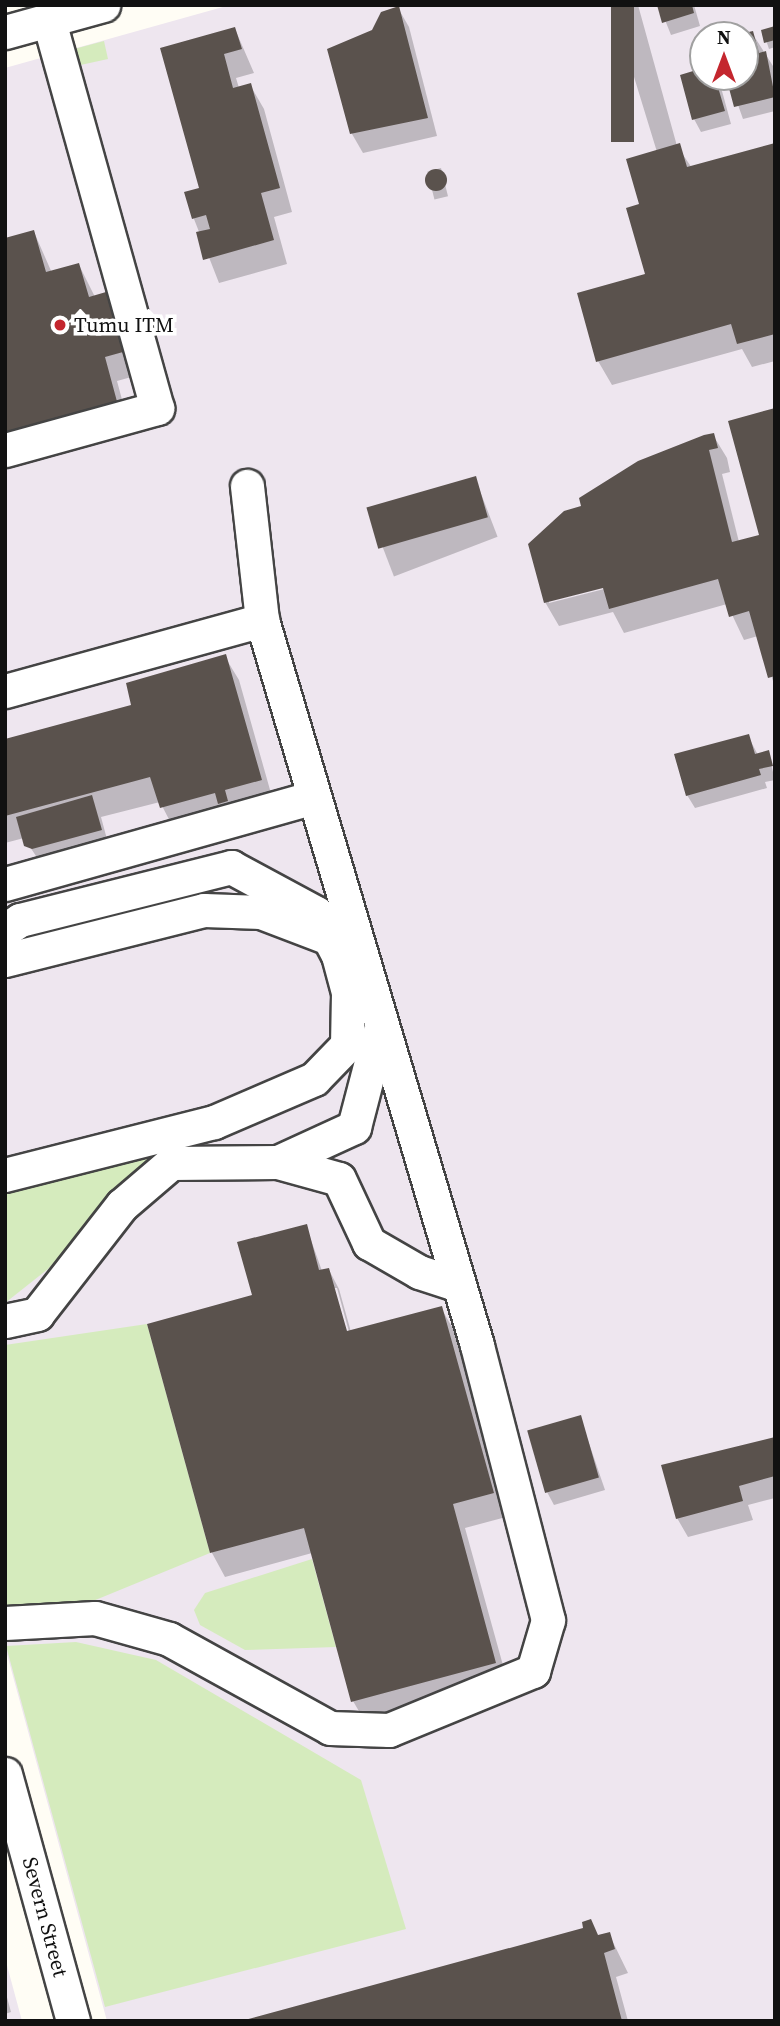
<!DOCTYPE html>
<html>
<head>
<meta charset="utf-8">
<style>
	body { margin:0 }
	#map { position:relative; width:780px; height:2026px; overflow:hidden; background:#fffdf5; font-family:"Source Serif 4",serif }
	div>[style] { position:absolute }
	.industrial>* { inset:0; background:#eee6ef }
	.green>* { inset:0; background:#d5ebbd }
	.shadow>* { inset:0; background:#0003; transform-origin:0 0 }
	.building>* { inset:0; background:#5a524d; transform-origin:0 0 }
	.round { border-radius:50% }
	.roads { filter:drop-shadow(2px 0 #444) drop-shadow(-2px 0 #444) drop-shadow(0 2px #444) drop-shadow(0 -2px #444) }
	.minor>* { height:33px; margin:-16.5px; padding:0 16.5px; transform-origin:16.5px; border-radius:16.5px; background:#fff }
	.dots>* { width:19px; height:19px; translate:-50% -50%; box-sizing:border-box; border:4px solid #fff; border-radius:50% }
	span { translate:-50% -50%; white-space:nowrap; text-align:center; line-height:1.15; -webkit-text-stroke:7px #fff; paint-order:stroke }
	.poi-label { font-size:21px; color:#111 }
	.left { translate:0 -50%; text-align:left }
	.street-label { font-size:21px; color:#111 }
	.frame { position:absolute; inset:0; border:7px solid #111; pointer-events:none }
	.north { position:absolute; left:689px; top:21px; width:70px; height:70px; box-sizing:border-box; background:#fff; border:2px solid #a0a0a0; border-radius:50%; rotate:0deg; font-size:19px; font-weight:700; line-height:28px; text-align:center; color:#111 }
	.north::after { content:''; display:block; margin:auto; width:24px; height:32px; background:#c4262e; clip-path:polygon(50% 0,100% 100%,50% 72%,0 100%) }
</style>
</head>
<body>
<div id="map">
	<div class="industrial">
		<i style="clip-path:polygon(evenodd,230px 5px,775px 5px,775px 2021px,107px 2021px,5px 1647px,5px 68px,230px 5px,703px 35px,745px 35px,745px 77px,703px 77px,703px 35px)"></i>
		<i style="clip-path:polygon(5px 1958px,22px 2021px,5px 2021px)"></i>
	</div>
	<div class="green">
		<i style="clip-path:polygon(104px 41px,108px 59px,76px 66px,63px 52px)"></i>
		<i style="clip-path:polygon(164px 1146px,48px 1269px,5px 1303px,5px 1188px)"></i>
		<i style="clip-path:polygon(147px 1324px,210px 1553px,93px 1601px,5px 1609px,5px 1345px)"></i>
		<i style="clip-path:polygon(312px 1559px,336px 1647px,245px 1650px,200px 1625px,194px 1610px,205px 1593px)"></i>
		<i style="clip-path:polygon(76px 1642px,156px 1660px,361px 1780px,406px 1929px,105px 2007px,6px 1646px)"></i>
	</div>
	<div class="shadow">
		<i style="clip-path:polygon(612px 5px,638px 5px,677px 146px,692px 168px,775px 145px,775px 361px,752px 367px,742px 349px,612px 385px,598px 361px,647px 276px,641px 205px,657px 152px)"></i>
		<i style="clip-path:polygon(659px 5px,694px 5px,700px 26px,671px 35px)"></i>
		<i style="clip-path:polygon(398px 8px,409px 27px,437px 136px,363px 153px,352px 134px,373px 31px)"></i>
		<i style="clip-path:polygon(775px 28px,775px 47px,769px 49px,763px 31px)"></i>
		<i style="clip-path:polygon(235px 29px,254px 73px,236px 78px,239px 88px,250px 85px,264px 109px,292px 212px,274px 217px,287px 264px,219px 283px,194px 219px,201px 190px,162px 49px)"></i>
		<i style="clip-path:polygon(710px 29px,713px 35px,703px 35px,703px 42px,700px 33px)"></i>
		<i style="clip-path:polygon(752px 33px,773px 66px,775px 111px,743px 119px,728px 77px,745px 77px,743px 35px)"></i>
		<i style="clip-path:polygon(703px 70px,703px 77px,719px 80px,731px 124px,701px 132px,694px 119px)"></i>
		<i style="left:441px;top:168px;width:29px;height:14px;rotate:76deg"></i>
		<i style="clip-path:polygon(34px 232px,52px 273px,79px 265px,95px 297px,106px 294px,119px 318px,135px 376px,117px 381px,131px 433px,5px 467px,5px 240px)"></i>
		<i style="clip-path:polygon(evenodd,775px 410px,775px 687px,758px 636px,744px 640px,727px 604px,624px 633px,613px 612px,559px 626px,545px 602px,583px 508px,713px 435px,727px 458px,730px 472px,722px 474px,739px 542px,761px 536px,775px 410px,611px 584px,612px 587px,549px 603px,549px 600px,611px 584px)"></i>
		<i style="left:475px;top:478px;width:63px;height:111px;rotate:69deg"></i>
		<i style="clip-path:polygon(225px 657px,239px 680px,274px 804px,175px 831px,160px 802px,101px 817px,108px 843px,40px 862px,24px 838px,5px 843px,5px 741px,133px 706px)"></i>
		<i style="clip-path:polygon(748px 736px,758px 755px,768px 752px,775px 780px,765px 782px,767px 788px,695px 808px,687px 795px)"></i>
		<i style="clip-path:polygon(evenodd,306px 1226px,322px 1271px,329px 1270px,339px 1289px,351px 1332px,441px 1308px,455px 1332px,506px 1517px,465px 1528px,509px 1687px,367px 1725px,353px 1701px,312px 1553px,225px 1577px,212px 1553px,149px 1325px,254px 1296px,306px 1226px,333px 1288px,337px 1288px,351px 1339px,348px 1340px,333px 1288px)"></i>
		<i style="clip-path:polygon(580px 1417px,605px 1490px,554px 1505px,547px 1492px)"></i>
		<i style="clip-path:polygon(775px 1438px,775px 1498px,748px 1505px,753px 1520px,688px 1537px,677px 1518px)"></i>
		<i style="clip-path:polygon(609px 1934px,628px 1973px,616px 1977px,628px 2021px,245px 2021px)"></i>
		<i style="clip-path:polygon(5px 1990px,11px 2012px,5px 2014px)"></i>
	</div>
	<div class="building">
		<i style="left:611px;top:5px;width:23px;height:137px"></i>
		<i style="clip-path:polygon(657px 5px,692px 5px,694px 13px,662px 23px)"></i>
		<i style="clip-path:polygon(399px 6px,428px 118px,350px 134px,327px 49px,372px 30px,381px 12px)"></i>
		<i style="clip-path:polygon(775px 26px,775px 40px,764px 43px,761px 30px)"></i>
		<i style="clip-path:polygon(235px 27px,242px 49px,224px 54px,233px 88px,251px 83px,280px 188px,261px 193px,274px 240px,203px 260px,196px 232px,210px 229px,206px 215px,192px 219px,184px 192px,199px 188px,160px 48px)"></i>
		<i style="clip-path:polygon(753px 31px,759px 53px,766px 51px,775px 97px,734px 107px,726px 77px,745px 77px,745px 35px,740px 34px)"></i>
		<i style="clip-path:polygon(703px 68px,703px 77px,715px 77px,725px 111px,692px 120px,680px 75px)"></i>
		<i style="clip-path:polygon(680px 143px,687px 167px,775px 143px,775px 334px,737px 344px,731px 324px,596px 362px,577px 293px,645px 274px,626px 208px,639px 204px,626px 159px)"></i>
		<i class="round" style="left:425px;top:169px;width:22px;height:22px"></i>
		<i style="clip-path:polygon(34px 230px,46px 272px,79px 263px,89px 297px,106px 292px,123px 352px,105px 357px,119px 409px,5px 440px,5px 238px)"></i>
		<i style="clip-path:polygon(775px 408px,775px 676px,768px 678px,749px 611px,729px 617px,718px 579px,609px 609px,603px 588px,544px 603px,528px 544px,564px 511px,581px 506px,579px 498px,638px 461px,704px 435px,714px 433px,718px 448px,709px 450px,732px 542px,759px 535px,728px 421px)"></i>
		<i style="left:476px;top:476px;width:43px;height:114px;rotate:74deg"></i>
		<i style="clip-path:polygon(226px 654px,262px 780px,225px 790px,228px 801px,218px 804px,215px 793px,160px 808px,150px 777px,5px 816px,5px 739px,131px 705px,126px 683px)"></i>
		<i style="clip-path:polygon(749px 734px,755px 754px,769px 750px,773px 766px,759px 769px,761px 775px,686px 796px,674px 754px)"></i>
		<i style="clip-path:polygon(92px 795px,102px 830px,32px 849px,24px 846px,16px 817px)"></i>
		<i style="clip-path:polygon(307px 1224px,319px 1270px,329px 1268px,347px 1331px,442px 1306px,494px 1493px,453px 1504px,496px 1663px,351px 1702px,304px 1528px,210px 1553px,147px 1324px,252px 1295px,237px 1242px)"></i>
		<i style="left:581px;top:1415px;width:65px;height:56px;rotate:74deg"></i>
		<i style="clip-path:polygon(775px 1437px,775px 1476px,739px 1486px,743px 1501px,676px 1519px,661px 1465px)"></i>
		<i style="clip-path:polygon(591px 1919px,598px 1935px,610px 1932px,615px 1949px,604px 1953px,622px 2021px,241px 2021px,583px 1928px,582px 1922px)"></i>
	</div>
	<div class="roads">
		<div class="minor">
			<i style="left:5px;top:32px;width:102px;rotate:-15.4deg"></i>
			<i style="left:5px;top:450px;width:158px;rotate:-15.4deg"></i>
			<i style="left:157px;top:408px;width:403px;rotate:-105.6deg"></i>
			<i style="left:5px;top:691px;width:267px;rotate:-15.4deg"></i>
			<i style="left:5px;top:884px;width:321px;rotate:-15.7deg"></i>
			<i style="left:5px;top:930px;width:18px;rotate:-34deg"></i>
			<i style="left:20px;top:920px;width:218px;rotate:-14.1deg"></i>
			<i style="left:231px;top:867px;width:97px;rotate:28.4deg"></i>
			<i style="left:316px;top:913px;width:47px;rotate:62.4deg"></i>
			<i style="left:338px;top:955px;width:39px;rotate:75deg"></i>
			<i style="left:348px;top:993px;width:52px;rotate:91.1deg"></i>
			<i style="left:347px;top:1045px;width:47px;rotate:134.1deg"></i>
			<i style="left:314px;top:1079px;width:109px;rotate:156.7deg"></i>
			<i style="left:214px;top:1122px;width:216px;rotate:165.8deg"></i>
			<i style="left:5px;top:960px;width:205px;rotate:-14.1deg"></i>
			<i style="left:204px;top:910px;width:57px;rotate:2deg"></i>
			<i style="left:261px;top:912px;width:73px;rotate:20.9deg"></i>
			<i style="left:278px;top:1162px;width:84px;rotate:-24.7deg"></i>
			<i style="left:354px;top:1127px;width:95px;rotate:-75.4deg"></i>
			<i style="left:5px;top:1321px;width:33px;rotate:-12deg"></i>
			<i style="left:37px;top:1314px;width:138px;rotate:-52.1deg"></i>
			<i style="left:122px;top:1205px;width:65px;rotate:-40.6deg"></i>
			<i style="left:171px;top:1163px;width:107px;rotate:-0.5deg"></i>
			<i style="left:278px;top:1162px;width:63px;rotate:15.6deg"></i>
			<i style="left:339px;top:1179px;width:71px;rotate:64.9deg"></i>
			<i style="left:369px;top:1243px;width:58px;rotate:30.1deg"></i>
			<i style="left:419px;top:1272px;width:42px;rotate:18deg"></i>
			<i style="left:5px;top:1623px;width:90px;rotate:-3.2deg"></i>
			<i style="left:95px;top:1618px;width:77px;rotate:15.8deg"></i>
			<i style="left:169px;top:1639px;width:184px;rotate:28.9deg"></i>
			<i style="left:330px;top:1728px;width:59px;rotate:1.9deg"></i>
			<i style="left:389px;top:1730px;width:156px;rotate:-22.3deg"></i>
			<i style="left:533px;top:1671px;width:53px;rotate:-73.6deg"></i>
			<i style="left:548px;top:1620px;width:284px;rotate:-104.5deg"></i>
			<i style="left:477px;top:1345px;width:756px;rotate:-106.52deg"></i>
			<i style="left:262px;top:620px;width:135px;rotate:-96.4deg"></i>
			<i style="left:5px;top:1774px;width:256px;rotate:74.6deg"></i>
		</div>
	</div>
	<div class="dots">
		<i style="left:60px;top:325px;background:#c4262e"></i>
	</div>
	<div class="poi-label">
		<span class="left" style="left:74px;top:325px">Tumu ITM</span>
	</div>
	<div class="street-label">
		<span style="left:45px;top:1917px;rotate:75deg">Severn Street</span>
	</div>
	<div class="frame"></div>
	<div class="north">N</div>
</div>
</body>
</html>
